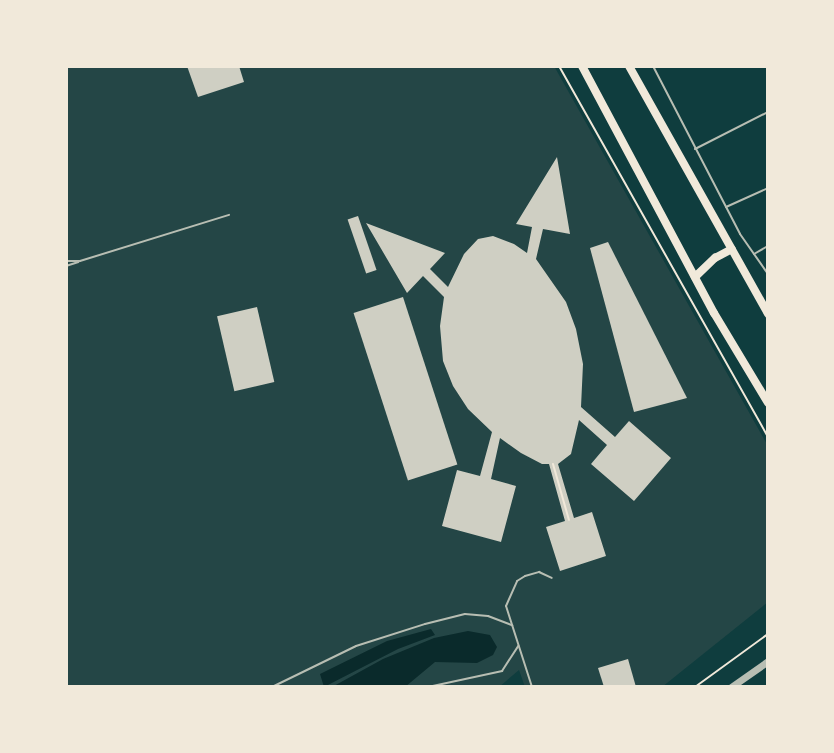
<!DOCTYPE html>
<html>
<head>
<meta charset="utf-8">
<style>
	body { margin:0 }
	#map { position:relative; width:834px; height:753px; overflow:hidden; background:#0f3d3e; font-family:"Titillium Web",sans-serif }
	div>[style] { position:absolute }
	.green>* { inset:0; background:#244646 }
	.water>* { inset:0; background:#0a2a2b }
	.building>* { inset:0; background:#cfcfc3; transform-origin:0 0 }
	.path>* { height:2px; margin:-1px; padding:0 1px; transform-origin:1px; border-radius:1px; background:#f1e9da }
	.service>* { height:2px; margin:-1px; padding:0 1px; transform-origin:1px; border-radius:1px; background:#b8beb3 }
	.tertiary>* { height:7px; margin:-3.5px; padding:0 3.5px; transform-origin:3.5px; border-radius:3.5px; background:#b8beb3 }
	.secondary>* { height:8px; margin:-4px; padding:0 4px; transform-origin:4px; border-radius:4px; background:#f1e9da }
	span { translate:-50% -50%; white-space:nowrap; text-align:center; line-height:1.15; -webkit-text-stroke:4.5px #f1e9da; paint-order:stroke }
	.frame { position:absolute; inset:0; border:68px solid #f1e9da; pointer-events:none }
</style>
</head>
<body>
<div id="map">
	<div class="green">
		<i style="clip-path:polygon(66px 66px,554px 66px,768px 446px,768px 602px,662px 687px,525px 687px,519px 670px,499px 687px,66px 687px)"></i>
	</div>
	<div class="water">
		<i style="clip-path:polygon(431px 629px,435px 635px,398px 649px,324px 687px,320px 674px,387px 641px)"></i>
		<i style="clip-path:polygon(468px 631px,490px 635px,497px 647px,493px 655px,477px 663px,435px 662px,405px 687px,332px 687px,383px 659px,434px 638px)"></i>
	</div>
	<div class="building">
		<i style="clip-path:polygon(187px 66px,239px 66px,244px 82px,198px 97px)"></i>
		<i style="clip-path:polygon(557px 157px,570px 234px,543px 229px,536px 259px,566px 302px,576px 329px,583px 364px,581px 407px,615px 437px,629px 421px,671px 458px,634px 501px,591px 464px,607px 445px,579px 420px,571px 454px,558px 464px,574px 518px,592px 512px,606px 556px,560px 571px,546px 527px,565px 521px,549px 464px,542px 464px,521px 453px,500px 438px,491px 479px,516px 486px,501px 542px,442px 526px,457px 470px,480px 476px,492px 432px,468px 409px,453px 386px,443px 361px,440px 326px,444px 297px,423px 276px,407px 293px,366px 223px,445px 253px,430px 269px,448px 287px,464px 254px,478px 239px,493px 236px,514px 244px,527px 253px,532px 227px,516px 224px)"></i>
		<i style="left:358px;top:216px;width:57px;height:11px;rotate:71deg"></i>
		<i style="clip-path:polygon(608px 242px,687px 398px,634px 412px,590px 248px)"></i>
		<i style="left:403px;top:297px;width:176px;height:52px;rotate:72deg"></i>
		<i style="left:257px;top:307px;width:77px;height:41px;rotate:77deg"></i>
		<i style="clip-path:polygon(628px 659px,636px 687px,604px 687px,598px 668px)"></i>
	</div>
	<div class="path">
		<i style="left:559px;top:66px;width:426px;rotate:60.6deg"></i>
		<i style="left:553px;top:464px;width:58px;rotate:74.1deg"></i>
		<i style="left:695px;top:687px;width:90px;rotate:-36deg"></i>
	</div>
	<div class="service">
		<i style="left:653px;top:66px;width:189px;rotate:62.6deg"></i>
		<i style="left:740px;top:234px;width:49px;rotate:55deg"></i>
		<i style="left:695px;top:149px;width:82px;rotate:-26.9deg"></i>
		<i style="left:726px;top:207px;width:46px;rotate:-24.3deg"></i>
		<i style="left:754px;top:254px;width:16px;rotate:-30deg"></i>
		<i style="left:66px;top:261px;width:14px"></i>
		<i style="left:80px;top:261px;width:156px;rotate:-17.2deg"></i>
		<i style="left:66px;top:266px;width:13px;rotate:-18deg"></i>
		<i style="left:272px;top:687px;width:93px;rotate:-26deg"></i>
		<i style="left:356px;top:646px;width:72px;rotate:-17.7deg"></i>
		<i style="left:425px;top:624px;width:41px;rotate:-14deg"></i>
		<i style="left:465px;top:614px;width:23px;rotate:5deg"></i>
		<i style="left:488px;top:616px;width:26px;rotate:21deg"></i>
		<i style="left:428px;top:687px;width:76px;rotate:-12.2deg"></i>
		<i style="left:502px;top:671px;width:30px;rotate:-57deg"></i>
		<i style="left:532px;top:687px;width:85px;rotate:-107.8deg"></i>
		<i style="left:506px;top:606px;width:27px;rotate:-66deg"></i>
		<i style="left:517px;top:581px;width:9px;rotate:-32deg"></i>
		<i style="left:525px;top:576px;width:15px;rotate:-16deg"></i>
		<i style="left:539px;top:572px;width:14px;rotate:25deg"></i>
	</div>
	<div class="tertiary">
		<i style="left:731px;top:687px;width:45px;rotate:-35.1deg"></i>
	</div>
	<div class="secondary">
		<i style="left:582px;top:66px;width:280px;rotate:61.9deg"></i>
		<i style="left:714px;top:313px;width:105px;rotate:59deg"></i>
		<i style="left:629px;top:66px;width:284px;rotate:60.7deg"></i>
		<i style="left:695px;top:277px;width:28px;rotate:-44deg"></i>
		<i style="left:715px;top:258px;width:19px;rotate:-28deg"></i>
	</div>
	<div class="frame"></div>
</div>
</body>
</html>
